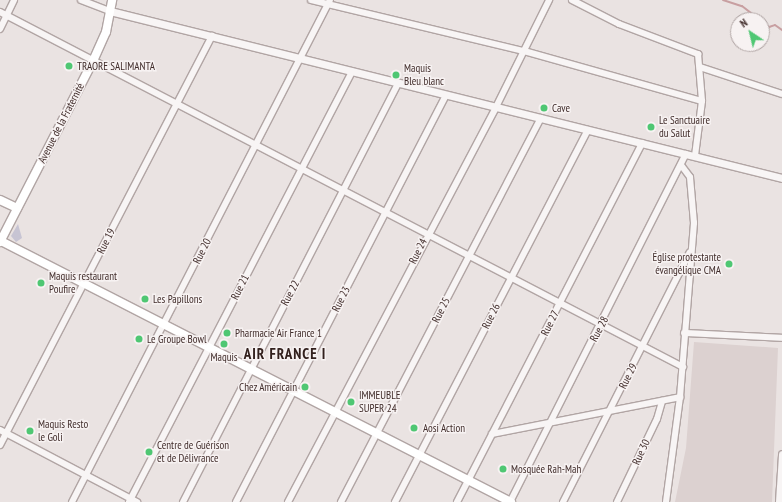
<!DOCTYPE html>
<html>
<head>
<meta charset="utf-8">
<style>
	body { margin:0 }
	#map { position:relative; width:782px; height:502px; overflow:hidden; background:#eae3e2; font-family:"PT Sans Narrow",sans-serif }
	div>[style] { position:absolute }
	.built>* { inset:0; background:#dcd1d0 }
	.green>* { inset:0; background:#c7c4d3 }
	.stream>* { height:2px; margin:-1px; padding:0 1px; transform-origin:1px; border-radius:1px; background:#c89fa1 }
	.roads { filter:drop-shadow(1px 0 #b1a5a4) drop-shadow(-1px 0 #b1a5a4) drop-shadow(0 1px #b1a5a4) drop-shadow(0 -1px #b1a5a4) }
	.minor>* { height:6px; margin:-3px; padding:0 3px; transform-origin:3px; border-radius:3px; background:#f8f5f5 }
	.tertiary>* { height:7px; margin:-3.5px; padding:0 3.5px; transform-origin:3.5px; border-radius:3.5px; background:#f8f5f5 }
	.secondary>* { height:8px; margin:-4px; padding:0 4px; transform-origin:4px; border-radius:4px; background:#fff }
	.dots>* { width:11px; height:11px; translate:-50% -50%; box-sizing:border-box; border:2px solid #f7f2f2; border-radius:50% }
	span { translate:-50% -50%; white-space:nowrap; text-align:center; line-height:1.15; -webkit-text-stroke:3px #f7f2f2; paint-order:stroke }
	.poi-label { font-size:11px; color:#412d2b }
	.left { translate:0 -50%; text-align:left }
	.right { translate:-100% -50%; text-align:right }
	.street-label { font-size:11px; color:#412d2b }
	.district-label { font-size:15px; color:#32201d; font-weight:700; letter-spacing:1px }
	.north { position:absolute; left:730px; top:12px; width:40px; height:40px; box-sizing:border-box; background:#f7f2f2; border:1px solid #aea3a2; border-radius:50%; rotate:325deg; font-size:11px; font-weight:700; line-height:16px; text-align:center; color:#412d2b }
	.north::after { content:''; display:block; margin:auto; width:14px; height:18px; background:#4fc773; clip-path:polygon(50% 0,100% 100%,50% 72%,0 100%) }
</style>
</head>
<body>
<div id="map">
	<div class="built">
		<i style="clip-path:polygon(694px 342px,778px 348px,772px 502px,675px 502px,686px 448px)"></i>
	</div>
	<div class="green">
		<i style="clip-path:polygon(18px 224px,22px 238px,16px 242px,11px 236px)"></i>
	</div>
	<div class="stream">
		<i style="left:723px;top:0;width:20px;rotate:18deg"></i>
		<i style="left:742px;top:6px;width:23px;rotate:38deg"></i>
		<i style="left:762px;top:22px;width:9px;rotate:36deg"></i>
		<i style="left:769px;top:27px;width:6px;rotate:-18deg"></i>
		<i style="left:775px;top:25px;width:9px;rotate:36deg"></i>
	</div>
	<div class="roads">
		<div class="minor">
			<i style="left:81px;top:0;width:31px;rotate:21deg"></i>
			<i style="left:311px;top:0;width:219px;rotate:13.5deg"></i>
			<i style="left:524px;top:51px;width:185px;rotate:15.7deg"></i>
			<i style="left:572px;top:0;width:53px;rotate:27.1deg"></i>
			<i style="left:619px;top:24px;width:85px;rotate:20.8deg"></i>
			<i style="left:698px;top:54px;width:47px;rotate:85.1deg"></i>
			<i style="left:702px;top:101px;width:55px;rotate:97.3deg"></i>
			<i style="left:0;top:12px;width:770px;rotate:27.46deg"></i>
			<i style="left:0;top:29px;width:32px;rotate:-64deg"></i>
			<i style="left:700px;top:67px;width:86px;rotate:18.2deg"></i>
			<i style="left:684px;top:333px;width:98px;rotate:2.9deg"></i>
			<i style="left:0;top:430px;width:155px;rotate:27.7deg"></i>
			<i style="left:492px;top:434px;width:192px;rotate:-11.1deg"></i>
			<i style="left:0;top:445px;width:461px;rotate:-62.6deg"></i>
			<i style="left:72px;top:502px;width:564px;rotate:-62.8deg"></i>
			<i style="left:129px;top:502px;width:485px;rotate:-62.6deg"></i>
			<i style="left:183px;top:502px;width:470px;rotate:-62.8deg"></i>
			<i style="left:236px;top:502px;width:457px;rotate:-62.7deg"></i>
			<i style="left:288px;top:502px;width:444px;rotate:-62.2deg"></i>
			<i style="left:495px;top:109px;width:122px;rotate:-63.6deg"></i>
			<i style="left:341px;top:502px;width:433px;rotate:-62.5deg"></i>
			<i style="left:395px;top:502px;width:419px;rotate:-62.6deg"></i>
			<i style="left:457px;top:502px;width:404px;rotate:-62.7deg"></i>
			<i style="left:510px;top:502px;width:390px;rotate:-63.2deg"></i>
			<i style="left:563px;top:502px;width:280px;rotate:-63.1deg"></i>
			<i style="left:617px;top:502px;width:92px;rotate:-64.3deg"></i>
			<i style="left:657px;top:419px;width:19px;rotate:-74deg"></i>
			<i style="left:666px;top:502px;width:106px;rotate:-82.4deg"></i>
			<i style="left:680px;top:397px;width:175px;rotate:-85.4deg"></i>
			<i style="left:694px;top:223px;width:46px;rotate:-95deg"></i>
			<i style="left:690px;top:177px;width:15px;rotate:-127deg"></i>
		</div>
		<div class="tertiary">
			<i style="left:110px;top:11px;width:692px;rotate:13.96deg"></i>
			<i style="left:779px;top:502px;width:48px;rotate:-86.4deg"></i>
		</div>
		<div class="secondary">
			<i style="left:0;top:200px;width:19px;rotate:25deg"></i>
			<i style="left:1px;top:241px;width:573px;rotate:27.1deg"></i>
			<i style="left:0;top:242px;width:203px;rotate:-62.8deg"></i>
			<i style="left:93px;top:61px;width:32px;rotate:-66deg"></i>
			<i style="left:106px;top:32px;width:33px;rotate:-79deg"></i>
		</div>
	</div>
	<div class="dots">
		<i style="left:69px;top:66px;background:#4fc773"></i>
		<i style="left:396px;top:75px;background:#4fc773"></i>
		<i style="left:544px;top:108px;background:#4fc773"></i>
		<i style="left:651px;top:127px;background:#4fc773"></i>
		<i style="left:729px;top:264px;background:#4fc773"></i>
		<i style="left:41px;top:283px;background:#4fc773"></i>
		<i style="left:145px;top:299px;background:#4fc773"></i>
		<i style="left:227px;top:333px;background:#4fc773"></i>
		<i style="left:139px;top:339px;background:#4fc773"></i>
		<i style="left:224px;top:344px;background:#4fc773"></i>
		<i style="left:305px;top:387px;background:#4fc773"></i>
		<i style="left:351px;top:402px;background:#4fc773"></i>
		<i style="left:414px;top:428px;background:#4fc773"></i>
		<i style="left:30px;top:431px;background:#4fc773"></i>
		<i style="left:149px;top:452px;background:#4fc773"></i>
		<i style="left:503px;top:469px;background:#4fc773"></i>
	</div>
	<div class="poi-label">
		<span class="left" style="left:77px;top:66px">TRAORE SALIMANTA</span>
		<span class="left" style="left:404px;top:75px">Maquis<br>Bleu blanc</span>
		<span class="left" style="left:552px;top:108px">Cave</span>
		<span class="left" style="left:659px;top:127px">Le Sanctuaire<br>du Salut</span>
		<span class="right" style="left:721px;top:264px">Église protestante<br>évangélique CMA</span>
		<span class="left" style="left:49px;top:283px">Maquis restaurant<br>Poufire</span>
		<span class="left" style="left:153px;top:299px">Les Papillons</span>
		<span class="left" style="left:235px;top:333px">Pharmacie Air France 1</span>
		<span class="left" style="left:147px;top:339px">Le Groupe Bowl</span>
		<span style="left:224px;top:357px">Maquis</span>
		<span class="right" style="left:297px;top:387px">Chez Américain</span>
		<span class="left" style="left:359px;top:402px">IMMEUBLE<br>SUPER 24</span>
		<span class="left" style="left:38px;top:431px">Maquis Resto<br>le Goli</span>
		<span class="left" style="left:423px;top:428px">Aosi Action</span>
		<span class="left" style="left:157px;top:452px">Centre de Guérison<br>et de Délivrance</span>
		<span class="left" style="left:511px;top:469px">Mosquée Rah-Mah</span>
	</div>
	<div class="street-label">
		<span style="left:61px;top:123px;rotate:-63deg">Avenue de la Fraternité</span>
		<span style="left:106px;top:241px;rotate:-63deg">Rue 19</span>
		<span style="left:202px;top:251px;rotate:-63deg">Rue 20</span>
		<span style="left:418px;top:251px;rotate:-63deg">Rue 24</span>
		<span style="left:240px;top:287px;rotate:-63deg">Rue 21</span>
		<span style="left:290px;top:293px;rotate:-62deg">Rue 22</span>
		<span style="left:341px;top:299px;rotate:-63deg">Rue 23</span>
		<span style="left:441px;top:310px;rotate:-63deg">Rue 25</span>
		<span style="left:491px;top:316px;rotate:-63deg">Rue 26</span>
		<span style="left:550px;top:323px;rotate:-63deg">Rue 27</span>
		<span style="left:599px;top:329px;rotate:-62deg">Rue 28</span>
		<span style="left:628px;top:376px;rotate:-63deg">Rue 29</span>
		<span style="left:641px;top:452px;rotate:-65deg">Rue 30</span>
	</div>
	<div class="district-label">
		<span style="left:285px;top:354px">AIR FRANCE I</span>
	</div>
	<div class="north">N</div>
</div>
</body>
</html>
